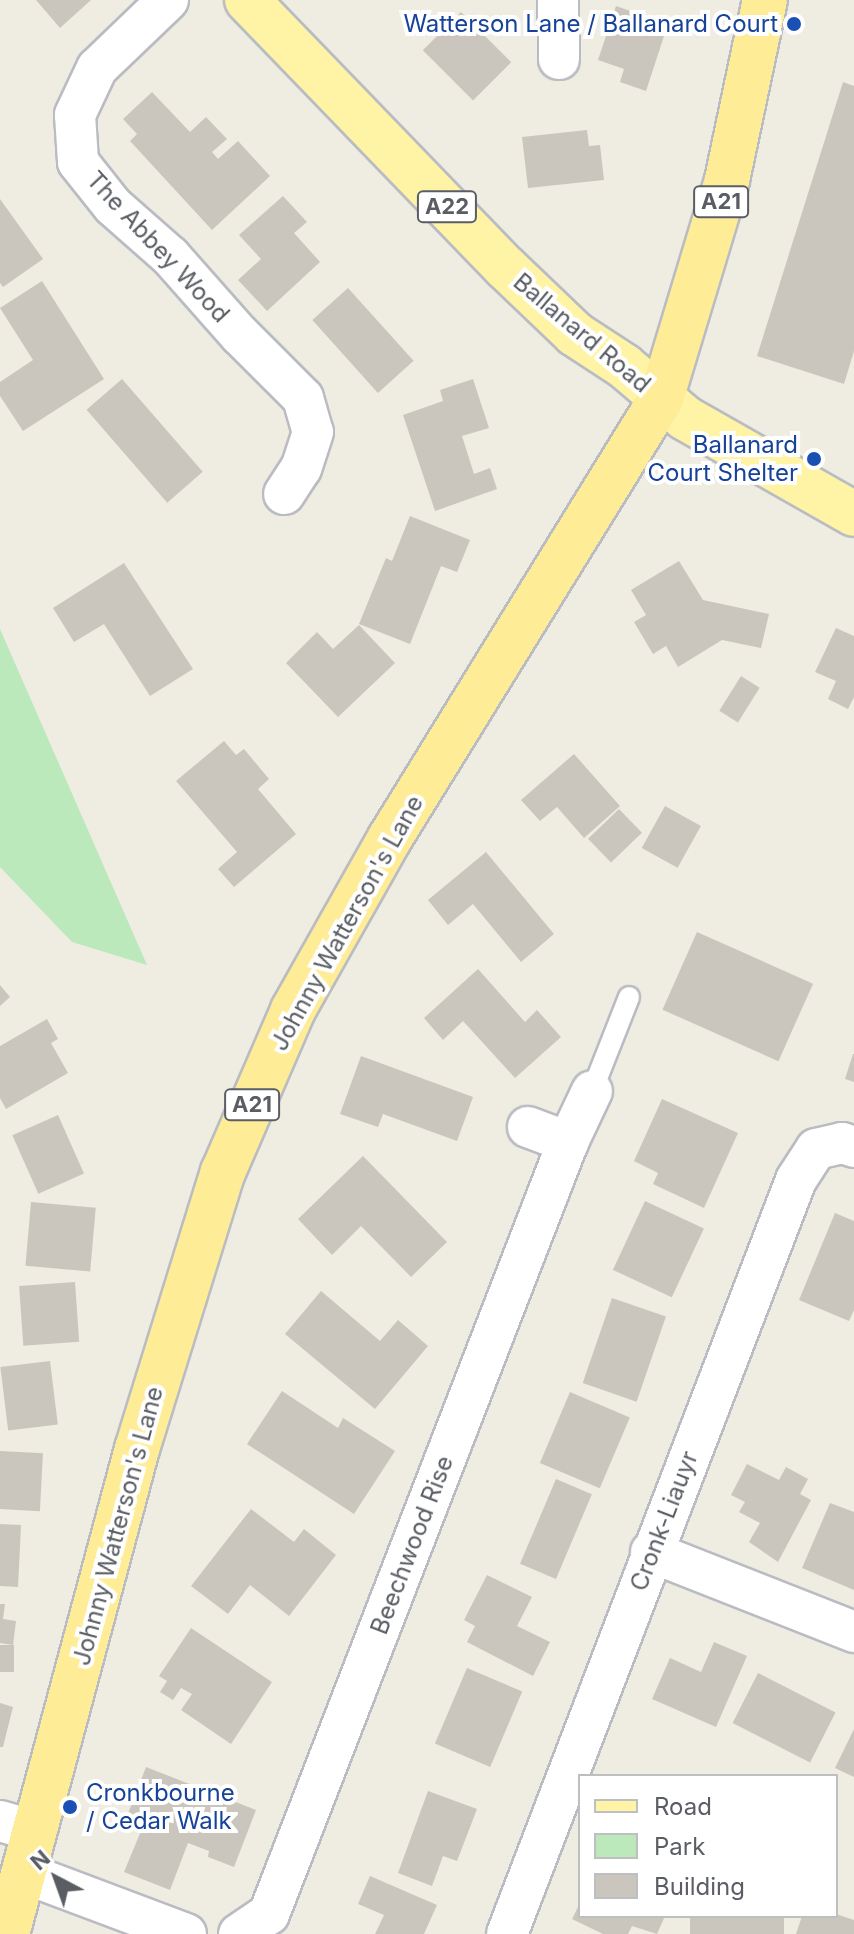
<!DOCTYPE html>
<html>
<head>
<meta charset="utf-8">
<style>
	body { margin:0 }
	#map { position:relative; width:854px; height:1934px; overflow:hidden; background:#efece1; font-family:Inter,sans-serif }
	div>[style] { position:absolute }
	.green>* { inset:0; background:#bbe9bc }
	.building>* { inset:0; background:#cac6be; transform-origin:0 0 }
	.roads { filter:drop-shadow(2px 0 #b9bcc2) drop-shadow(-2px 0 #b9bcc2) drop-shadow(0 2px #b9bcc2) drop-shadow(0 -2px #b9bcc2) }
	.service>* { height:20px; margin:-10px; padding:0 10px; transform-origin:10px; border-radius:10px; background:#fff }
	.minor>* { height:40px; margin:-20px; padding:0 20px; transform-origin:20px; border-radius:20px; background:#fff }
	.primary>* { height:44px; margin:-22px; padding:0 22px; transform-origin:22px; border-radius:22px; background:#fff4a6 }
	.trunk>* { height:44px; margin:-22px; padding:0 22px; transform-origin:22px; border-radius:22px; background:#ffec97 }
	.dots>* { width:22px; height:22px; translate:-50% -50%; box-sizing:border-box; border:4px solid #fff; border-radius:50% }
	span { translate:-50% -50%; white-space:nowrap; text-align:center; line-height:1.15; -webkit-text-stroke:8px #fff; paint-order:stroke }
	.shield-label span { padding:2px 6px; background:#fff; border:2px solid; border-radius:6px; -webkit-text-stroke-width:0 }
	.shield-label { font-size:22px; color:#5a5e64; font-weight:700 }
	.transit-label { font-size:24px; color:#164399 }
	.right { translate:-100% -50%; text-align:right }
	.left { translate:0 -50%; text-align:left }
	.street-label { font-size:24px; color:#5a5e64 }
	.legend { position:absolute; left:578px; top:1774px; width:260px; height:144px; box-sizing:border-box; background:#fff; border:2px solid #bdbfc1; margin:0; padding:10px 14px; list-style:none; font-size:24px; color:#5a5e64 }
	.legend li { display:flex; align-items:center; gap:16px; height:40px }
	.legend b { width:40px; border:2px solid #bdbfc1 }
	.north { position:absolute; left:16px; top:1838px; width:80px; height:80px; -webkit-text-stroke:6px #fff; paint-order:stroke; rotate:319deg; font-size:22px; font-weight:700; line-height:32px; text-align:center; color:#5a5e64 }
	.north::after { content:''; display:block; margin:auto; width:28px; height:36px; background:#5a5e64; clip-path:polygon(50% 0,100% 100%,50% 72%,0 100%) }
</style>
</head>
<body>
<div id="map">
	<div class="green">
		<i style="clip-path:polygon(0 629px,147px 965px,72px 942px,0 867px)"></i>
	</div>
	<div class="building">
		<i style="clip-path:polygon(36px 0,91px 0,60px 28px)"></i>
		<i style="clip-path:polygon(616px 6px,668px 24px,646px 91px,620px 82px,624px 69px,598px 60px)"></i>
		<i style="left:461px;top:12px;width:71px;height:54px;rotate:45deg"></i>
		<i style="clip-path:polygon(843px 82px,854px 86px,854px 351px,844px 384px,757px 356px)"></i>
		<i style="clip-path:polygon(152px 92px,190px 132px,206px 117px,227px 139px,212px 152px,218px 159px,238px 141px,270px 176px,212px 230px,130px 141px,137px 134px,123px 119px)"></i>
		<i style="clip-path:polygon(587px 130px,589px 146px,600px 145px,604px 180px,528px 188px,522px 137px)"></i>
		<i style="clip-path:polygon(283px 196px,307px 222px,294px 233px,320px 262px,267px 311px,238px 280px,261px 259px,239px 235px)"></i>
		<i style="clip-path:polygon(0 199px,43px 259px,3px 287px,0 283px)"></i>
		<i style="clip-path:polygon(42px 281px,104px 379px,23px 431px,0 396px,0 382px,33px 360px,0 308px)"></i>
		<i style="left:348px;top:288px;width:98px;height:48px;rotate:48deg"></i>
		<i style="left:122px;top:379px;width:123px;height:47px;rotate:49deg"></i>
		<i style="clip-path:polygon(473px 379px,489px 428px,462px 436px,474px 474px,490px 468px,497px 489px,435px 511px,403px 415px,443px 401px,440px 390px)"></i>
		<i style="clip-path:polygon(410px 516px,470px 540px,457px 572px,441px 566px,410px 644px,359px 624px,386px 558px,392px 561px)"></i>
		<i style="clip-path:polygon(679px 561px,703px 600px,769px 614px,761px 648px,722px 640px,678px 667px,666px 646px,653px 654px,634px 622px,646px 615px,631px 590px)"></i>
		<i style="clip-path:polygon(124px 563px,193px 669px,150px 696px,104px 624px,74px 642px,53px 608px)"></i>
		<i style="clip-path:polygon(359px 625px,395px 663px,338px 717px,286px 663px,317px 632px,333px 649px)"></i>
		<i style="clip-path:polygon(836px 628px,854px 636px,854px 697px,848px 709px,828px 699px,836px 681px,815px 672px)"></i>
		<i style="left:741px;top:676px;width:22px;height:41px;rotate:32deg"></i>
		<i style="clip-path:polygon(224px 741px,236px 755px,244px 749px,269px 779px,258px 789px,296px 834px,234px 887px,218px 869px,237px 852px,176px 781px)"></i>
		<i style="clip-path:polygon(574px 754px,620px 806px,584px 838px,557px 807px,540px 821px,521px 800px)"></i>
		<i style="left:665px;top:806px;width:41px;height:48px;rotate:29deg"></i>
		<i style="left:619px;top:809px;width:33px;height:43px;rotate:46deg"></i>
		<i style="clip-path:polygon(486px 852px,554px 934px,521px 962px,473px 904px,448px 925px,428px 900px)"></i>
		<i style="left:697px;top:932px;width:127px;height:85px;rotate:24deg"></i>
		<i style="clip-path:polygon(478px 969px,525px 1022px,537px 1010px,561px 1037px,515px 1078px,463px 1021px,443px 1040px,424px 1018px)"></i>
		<i style="clip-path:polygon(0 985px,10px 997px,0 1006px)"></i>
		<i style="clip-path:polygon(47px 1019px,58px 1039px,51px 1043px,68px 1073px,6px 1109px,0 1098px,0 1046px)"></i>
		<i style="clip-path:polygon(853px 1054px,854px 1054px,854px 1082px,845px 1079px)"></i>
		<i style="clip-path:polygon(361px 1056px,473px 1097px,457px 1141px,383px 1114px,378px 1127px,340px 1114px)"></i>
		<i style="clip-path:polygon(662px 1099px,738px 1133px,704px 1208px,653px 1184px,658px 1173px,634px 1161px)"></i>
		<i style="left:58px;top:1115px;width:64px;height:50px;rotate:66deg"></i>
		<i style="clip-path:polygon(363px 1156px,447px 1242px,411px 1277px,361px 1226px,332px 1255px,298px 1219px)"></i>
		<i style="left:645px;top:1201px;width:65px;height:76px;rotate:25deg"></i>
		<i style="left:31px;top:1202px;width:65px;height:64px;rotate:5deg"></i>
		<i style="clip-path:polygon(835px 1213px,854px 1221px,854px 1310px,849px 1321px,799px 1300px)"></i>
		<i style="left:75px;top:1282px;width:60px;height:56px;rotate:86deg"></i>
		<i style="clip-path:polygon(321px 1291px,380px 1341px,398px 1320px,428px 1346px,375px 1409px,285px 1334px)"></i>
		<i style="left:612px;top:1298px;width:57px;height:90px;rotate:19deg"></i>
		<i style="left:50px;top:1361px;width:64px;height:50px;rotate:83deg"></i>
		<i style="clip-path:polygon(282px 1391px,338px 1428px,343px 1418px,395px 1451px,354px 1514px,247px 1444px)"></i>
		<i style="left:570px;top:1392px;width:65px;height:77px;rotate:23deg"></i>
		<i style="left:0;top:1451px;width:43px;height:58px;rotate:3deg"></i>
		<i style="clip-path:polygon(747px 1464px,779px 1480px,786px 1467px,808px 1479px,800px 1494px,811px 1500px,778px 1562px,749px 1542px,760px 1523px,739px 1512px,745px 1502px,731px 1495px)"></i>
		<i style="left:556px;top:1479px;width:39px;height:92px;rotate:23deg"></i>
		<i style="clip-path:polygon(830px 1503px,854px 1512px,854px 1590px,802px 1568px)"></i>
		<i style="clip-path:polygon(251px 1509px,294px 1542px,304px 1529px,336px 1555px,289px 1616px,250px 1585px,228px 1614px,191px 1586px)"></i>
		<i style="clip-path:polygon(0 1524px,21px 1525px,18px 1587px,0 1586px)"></i>
		<i style="clip-path:polygon(487px 1575px,532px 1597px,517px 1626px,550px 1642px,533px 1676px,467px 1642px,475px 1626px,464px 1620px)"></i>
		<i style="clip-path:polygon(0 1604px,5px 1604px,3px 1619px,16px 1621px,13px 1645px,0 1643px)"></i>
		<i style="clip-path:polygon(191px 1628px,272px 1682px,231px 1744px,181px 1710px,192px 1694px,181px 1688px,173px 1700px,160px 1692px,167px 1681px,159px 1676px)"></i>
		<i style="clip-path:polygon(714px 1642px,747px 1656px,716px 1727px,652px 1699px,670px 1658px,701px 1672px)"></i>
		<i style="left:0;top:1645px;width:14px;height:27px"></i>
		<i style="left:467px;top:1668px;width:60px;height:82px;rotate:23deg"></i>
		<i style="left:758px;top:1673px;width:87px;height:56px;rotate:27deg"></i>
		<i style="clip-path:polygon(0 1703px,13px 1707px,3px 1747px,0 1747px)"></i>
		<i style="clip-path:polygon(854px 1729px,854px 1777px,835px 1768px)"></i>
		<i style="clip-path:polygon(146px 1767px,256px 1810px,234px 1867px,208px 1857px,209px 1851px,188px 1843px,170px 1890px,124px 1872px,141px 1831px,124px 1824px)"></i>
		<i style="clip-path:polygon(428px 1791px,477px 1809px,457px 1861px,443px 1856px,432px 1886px,398px 1873px)"></i>
		<i style="clip-path:polygon(370px 1876px,437px 1905px,424px 1934px,375px 1934px,384px 1915px,358px 1904px)"></i>
		<i style="clip-path:polygon(580px 1903px,580px 1916px,665px 1916px,657px 1934px,632px 1926px,628px 1934px,603px 1934px,572px 1919px)"></i>
		<i style="clip-path:polygon(836px 1914px,854px 1920px,854px 1934px,796px 1934px,802px 1916px)"></i>
		<i style="left:690px;top:1916px;width:94px;height:19px"></i>
	</div>
	<div class="roads">
		<div class="service">
			<i style="left:592px;top:1091px;width:101px;rotate:-68.5deg"></i>
		</div>
		<div class="minor">
			<i style="left:168px;top:0;width:98px;rotate:136.2deg"></i>
			<i style="left:97px;top:68px;width:52px;rotate:115.1deg"></i>
			<i style="left:75px;top:115px;width:47px;rotate:86.3deg"></i>
			<i style="left:78px;top:162px;width:56px;rotate:51.5deg"></i>
			<i style="left:113px;top:206px;width:76px;rotate:41.3deg"></i>
			<i style="left:170px;top:256px;width:106px;rotate:48.5deg"></i>
			<i style="left:240px;top:335px;width:89px;rotate:45deg"></i>
			<i style="left:303px;top:398px;width:35px;rotate:74deg"></i>
			<i style="left:313px;top:432px;width:38px;rotate:108deg"></i>
			<i style="left:301px;top:468px;width:31px;rotate:123deg"></i>
			<i style="left:558px;top:0;width:59px;rotate:89deg"></i>
			<i style="left:528px;top:1127px;width:43px;rotate:20.6deg"></i>
			<i style="left:651px;top:1552px;width:218px;rotate:21.5deg"></i>
			<i style="left:0;top:1821px;width:37px;rotate:16deg"></i>
			<i style="left:24px;top:1873px;width:173px;rotate:20.6deg"></i>
			<i style="left:239px;top:1934px;width:36px;rotate:-34deg"></i>
			<i style="left:269px;top:1914px;width:828px;rotate:-68.83deg"></i>
			<i style="left:568px;top:1142px;width:56px;rotate:-64.8deg"></i>
			<i style="left:507px;top:1934px;width:807px;rotate:-69.03deg"></i>
			<i style="left:796px;top:1180px;width:37px;rotate:-57deg"></i>
			<i style="left:816px;top:1149px;width:27px;rotate:-13deg"></i>
			<i style="left:842px;top:1143px;width:13px;rotate:18deg"></i>
		</div>
		<div class="primary">
			<i style="left:247px;top:0;width:371px;rotate:46deg"></i>
			<i style="left:505px;top:267px;width:97px;rotate:43.7deg"></i>
			<i style="left:575px;top:334px;width:59px;rotate:33.1deg"></i>
			<i style="left:624px;top:366px;width:80px;rotate:40.4deg"></i>
			<i style="left:685px;top:418px;width:194px;rotate:29.6deg"></i>
		</div>
		<div class="trunk">
			<i style="left:7px;top:1934px;width:502px;rotate:-75deg"></i>
			<i style="left:137px;top:1449px;width:290px;rotate:-72.8deg"></i>
			<i style="left:223px;top:1172px;width:176px;rotate:-66.6deg"></i>
			<i style="left:293px;top:1010px;width:197px;rotate:-60.6deg"></i>
			<i style="left:390px;top:838px;width:516px;rotate:-58.31deg"></i>
			<i style="left:661px;top:399px;width:229px;rotate:-73.2deg"></i>
			<i style="left:727px;top:180px;width:184px;rotate:-78.1deg"></i>
		</div>
	</div>
	<div class="dots">
		<i style="left:794px;top:24px;background:#1a4fb4"></i>
		<i style="left:814px;top:459px;background:#1a4fb4"></i>
		<i style="left:70px;top:1807px;background:#1a4fb4"></i>
	</div>
	<div class="shield-label">
		<span style="left:721px;top:202px">A21</span>
		<span style="left:447px;top:207px">A22</span>
		<span style="left:252px;top:1105px">A21</span>
	</div>
	<div class="transit-label">
		<span class="right" style="left:778px;top:24px">Watterson Lane / Ballanard Court</span>
		<span class="right" style="left:798px;top:459px">Ballanard<br>Court Shelter</span>
		<span class="left" style="left:86px;top:1807px">Cronkbourne<br>/ Cedar Walk</span>
	</div>
	<div class="street-label">
		<span style="left:158px;top:247px;rotate:47deg">The Abbey Wood</span>
		<span style="left:582px;top:333px;rotate:40deg">Ballanard Road</span>
		<span style="left:347px;top:923px;rotate:-61deg">Johnny Watterson's Lane</span>
		<span style="left:664px;top:1521px;rotate:-69deg">Cronk-Liauyr</span>
		<span style="left:118px;top:1526px;rotate:-75deg">Johnny Watterson's Lane</span>
		<span style="left:412px;top:1545px;rotate:-69deg">Beechwood Rise</span>
	</div>
	<ul class="legend">
	<li><b style="height:10px;background:#fff4a6"></b>Road</li>
	<li><b style="height:22px;background:#bbe9bc"></b>Park</li>
	<li><b style="height:22px;background:#cac6be"></b>Building</li>
	</ul>
	<div class="north">N</div>
</div>
</body>
</html>
